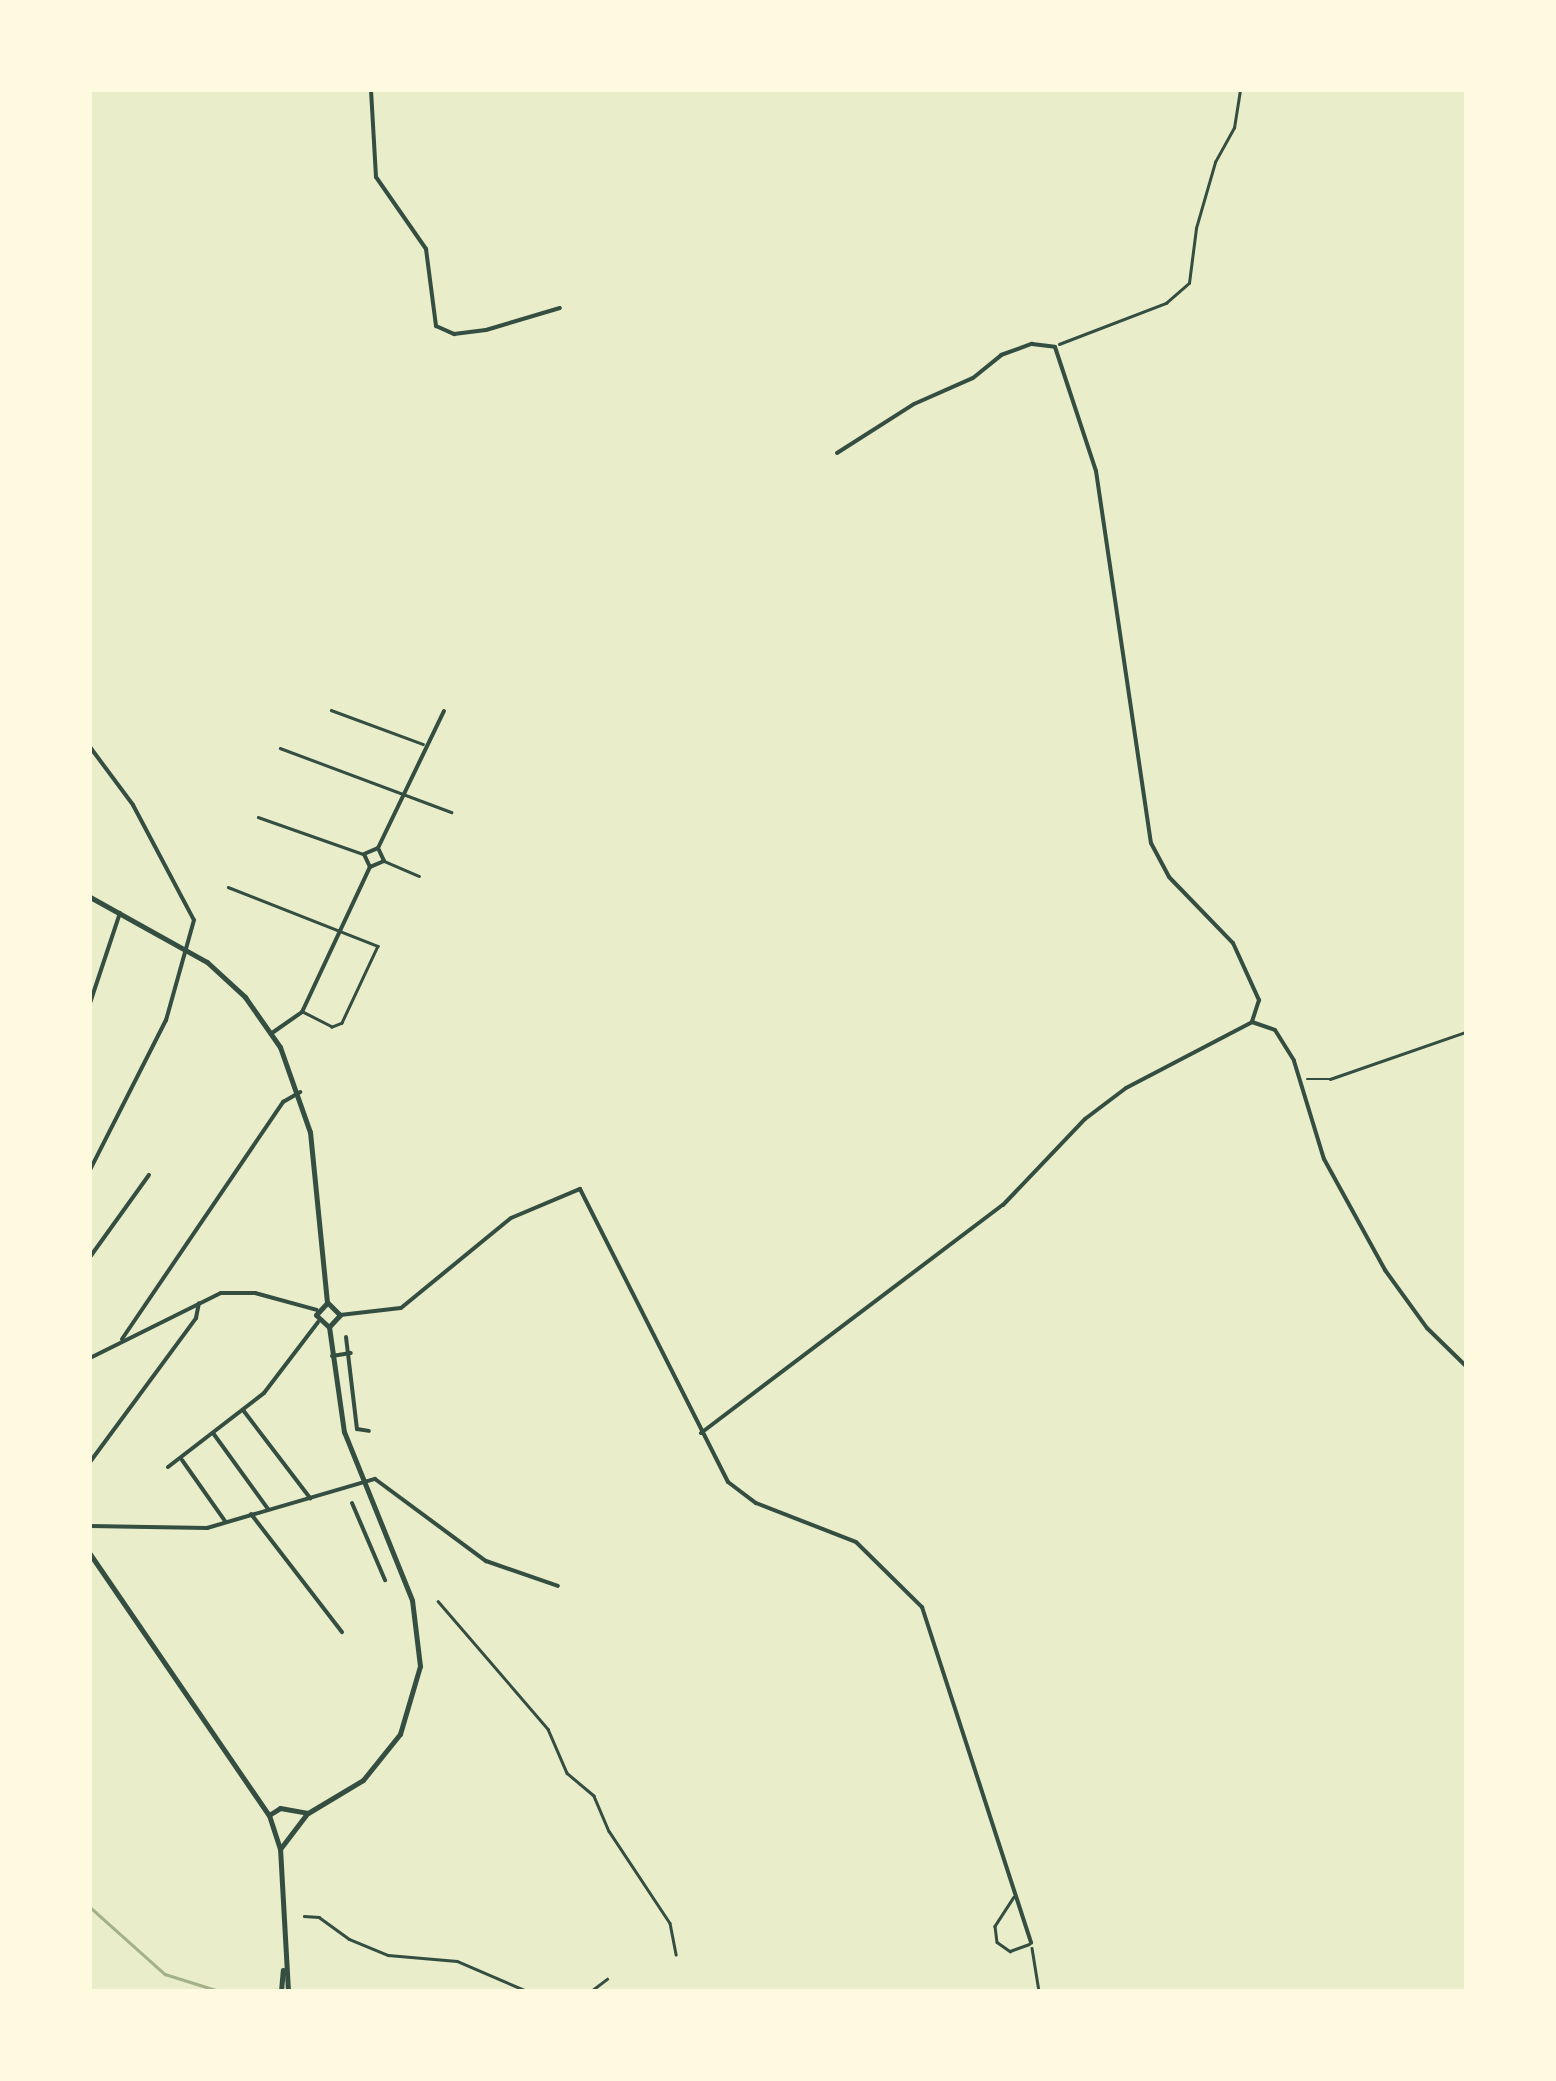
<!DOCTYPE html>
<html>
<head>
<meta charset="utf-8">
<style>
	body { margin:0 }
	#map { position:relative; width:1556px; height:2081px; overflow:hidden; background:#e9edc9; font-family:Overpass,sans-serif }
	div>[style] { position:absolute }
	.stream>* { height:2.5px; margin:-1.25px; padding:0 1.25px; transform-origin:1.25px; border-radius:1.25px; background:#a3b18a }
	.path>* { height:2.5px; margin:-1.25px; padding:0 1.25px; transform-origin:1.25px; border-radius:1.25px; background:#344e41 }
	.service>* { height:2.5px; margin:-1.25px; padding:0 1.25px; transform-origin:1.25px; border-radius:1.25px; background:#344e41 }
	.minor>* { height:4px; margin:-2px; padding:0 2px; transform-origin:2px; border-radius:2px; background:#344e41 }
	.tertiary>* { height:5px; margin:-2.5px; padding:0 2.5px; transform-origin:2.5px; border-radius:2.5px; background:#344e41 }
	span { translate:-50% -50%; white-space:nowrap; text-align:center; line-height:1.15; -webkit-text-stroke:8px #fefae0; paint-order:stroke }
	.frame { position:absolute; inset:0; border:92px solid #fefae0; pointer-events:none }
</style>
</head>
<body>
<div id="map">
	<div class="stream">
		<i style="left:90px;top:1907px;width:101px;rotate:41.8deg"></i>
		<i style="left:165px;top:1974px;width:57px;rotate:17.5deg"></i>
	</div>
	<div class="path">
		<i style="left:1059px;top:344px;width:115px;rotate:-21deg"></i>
		<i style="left:1166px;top:303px;width:30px;rotate:-41deg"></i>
		<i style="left:1189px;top:283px;width:55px;rotate:-82.7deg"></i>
		<i style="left:1196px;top:228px;width:69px;rotate:-73.9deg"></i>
		<i style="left:1215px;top:162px;width:39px;rotate:-61deg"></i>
		<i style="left:1234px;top:128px;width:38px;rotate:-81deg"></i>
		<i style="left:1307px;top:1079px;width:23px"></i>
		<i style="left:1330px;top:1079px;width:144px;rotate:-19.1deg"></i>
		<i style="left:438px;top:1601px;width:169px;rotate:49.3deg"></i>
		<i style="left:548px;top:1729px;width:48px;rotate:66.6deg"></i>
		<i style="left:567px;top:1773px;width:35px;rotate:40deg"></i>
		<i style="left:594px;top:1796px;width:38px;rotate:67deg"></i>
		<i style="left:609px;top:1831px;width:110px;rotate:56.5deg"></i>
		<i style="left:670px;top:1923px;width:32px;rotate:79deg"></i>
		<i style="left:304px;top:1916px;width:15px;rotate:4deg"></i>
		<i style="left:319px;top:1917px;width:37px;rotate:36deg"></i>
		<i style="left:349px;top:1939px;width:42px;rotate:22.3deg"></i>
		<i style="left:388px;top:1955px;width:69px;rotate:5deg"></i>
		<i style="left:457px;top:1961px;width:76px;rotate:23.2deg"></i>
		<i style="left:1032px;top:1948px;width:44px;rotate:80.8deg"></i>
		<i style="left:591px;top:1991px;width:20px;rotate:-37deg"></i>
	</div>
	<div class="service">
		<i style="left:331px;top:710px;width:98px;rotate:20.3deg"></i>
		<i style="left:280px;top:748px;width:183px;rotate:20.5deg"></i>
		<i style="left:258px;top:817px;width:111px;rotate:19.4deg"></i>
		<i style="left:384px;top:861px;width:38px;rotate:23deg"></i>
		<i style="left:228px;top:887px;width:161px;rotate:21.5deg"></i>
		<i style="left:378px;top:946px;width:85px;rotate:115.1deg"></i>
		<i style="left:342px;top:1023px;width:11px;rotate:158deg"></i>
		<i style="left:332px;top:1027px;width:34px;rotate:-153deg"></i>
		<i style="left:1014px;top:1897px;width:35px;rotate:123deg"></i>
		<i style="left:995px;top:1926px;width:16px;rotate:83deg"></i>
		<i style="left:997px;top:1942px;width:16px;rotate:35deg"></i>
		<i style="left:1010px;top:1951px;width:20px;rotate:-20deg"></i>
	</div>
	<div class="minor">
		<i style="left:371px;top:90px;width:87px;rotate:86.7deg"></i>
		<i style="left:376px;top:177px;width:88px;rotate:55.2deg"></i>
		<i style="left:426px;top:249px;width:78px;rotate:82.6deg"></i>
		<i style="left:436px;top:326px;width:20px;rotate:24deg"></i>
		<i style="left:454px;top:334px;width:32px;rotate:-7deg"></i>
		<i style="left:486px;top:330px;width:77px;rotate:-16.6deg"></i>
		<i style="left:837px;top:453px;width:91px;rotate:-32.5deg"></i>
		<i style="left:914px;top:404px;width:64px;rotate:-23.8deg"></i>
		<i style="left:973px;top:378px;width:36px;rotate:-39deg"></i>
		<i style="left:1001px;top:355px;width:33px;rotate:-20deg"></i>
		<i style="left:1032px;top:344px;width:23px;rotate:7deg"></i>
		<i style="left:1055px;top:347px;width:131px;rotate:71.7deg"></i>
		<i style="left:1096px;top:471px;width:376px;rotate:81.6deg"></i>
		<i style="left:1151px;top:843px;width:38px;rotate:62deg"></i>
		<i style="left:1169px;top:877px;width:92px;rotate:45.9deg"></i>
		<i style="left:1233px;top:943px;width:63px;rotate:65.5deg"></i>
		<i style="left:1259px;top:1000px;width:23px;rotate:108deg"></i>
		<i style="left:90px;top:747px;width:72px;rotate:53.4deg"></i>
		<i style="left:133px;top:805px;width:130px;rotate:62.1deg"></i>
		<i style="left:194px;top:920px;width:104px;rotate:105.6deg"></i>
		<i style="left:166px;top:1020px;width:168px;rotate:116.9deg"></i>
		<i style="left:378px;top:848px;width:152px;rotate:-64.3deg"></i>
		<i style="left:90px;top:1003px;width:95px;rotate:-71.6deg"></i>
		<i style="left:1252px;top:1022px;width:24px;rotate:19deg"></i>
		<i style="left:1275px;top:1030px;width:36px;rotate:58deg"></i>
		<i style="left:1294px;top:1061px;width:102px;rotate:73deg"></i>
		<i style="left:1324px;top:1159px;width:127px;rotate:61.2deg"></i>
		<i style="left:1385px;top:1270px;width:72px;rotate:54.1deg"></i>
		<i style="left:1427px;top:1328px;width:54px;rotate:44.3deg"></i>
		<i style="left:272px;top:1033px;width:37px;rotate:-35deg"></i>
		<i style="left:302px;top:1012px;width:160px;rotate:-64.9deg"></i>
		<i style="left:370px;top:867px;width:14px;rotate:-115deg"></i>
		<i style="left:364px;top:854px;width:15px;rotate:-23deg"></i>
		<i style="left:378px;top:848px;width:14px;rotate:65deg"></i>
		<i style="left:384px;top:861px;width:15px;rotate:157deg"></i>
		<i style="left:90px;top:1257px;width:101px;rotate:-54.3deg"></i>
		<i style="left:340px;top:1315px;width:61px;rotate:-6.5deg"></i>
		<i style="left:401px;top:1308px;width:142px;rotate:-39.3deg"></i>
		<i style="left:511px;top:1218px;width:75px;rotate:-22.8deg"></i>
		<i style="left:580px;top:1189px;width:328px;rotate:63.2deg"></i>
		<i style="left:728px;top:1482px;width:35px;rotate:37deg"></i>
		<i style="left:756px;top:1503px;width:107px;rotate:21.3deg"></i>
		<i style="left:856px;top:1542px;width:93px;rotate:44.6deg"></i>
		<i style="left:922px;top:1607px;width:353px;rotate:72deg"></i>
		<i style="left:346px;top:1337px;width:93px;rotate:83.2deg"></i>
		<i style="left:357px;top:1429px;width:12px;rotate:9deg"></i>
		<i style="left:122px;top:1339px;width:287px;rotate:-55.8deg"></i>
		<i style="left:283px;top:1102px;width:20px;rotate:-30deg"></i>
		<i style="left:332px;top:1356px;width:19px;rotate:-9deg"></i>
		<i style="left:90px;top:1358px;width:146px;rotate:-26.4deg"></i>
		<i style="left:221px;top:1293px;width:34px"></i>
		<i style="left:255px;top:1293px;width:64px;rotate:15.3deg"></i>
		<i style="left:243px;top:1410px;width:111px;rotate:52.7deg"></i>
		<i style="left:213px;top:1433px;width:94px;rotate:54.1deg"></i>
		<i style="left:701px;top:1433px;width:378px;rotate:-37.1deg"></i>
		<i style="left:1003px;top:1205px;width:119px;rotate:-46.4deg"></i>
		<i style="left:1085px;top:1119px;width:51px;rotate:-37.1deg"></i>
		<i style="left:1126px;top:1088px;width:142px;rotate:-27.6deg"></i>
		<i style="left:182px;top:1460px;width:75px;rotate:54.8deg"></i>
		<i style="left:90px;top:1462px;width:179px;rotate:-53.6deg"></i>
		<i style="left:196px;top:1318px;width:15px;rotate:-79deg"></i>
		<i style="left:168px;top:1467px;width:121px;rotate:-37.6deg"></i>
		<i style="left:264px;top:1393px;width:89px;rotate:-52.7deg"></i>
		<i style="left:352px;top:1503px;width:84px;rotate:66.8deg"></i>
		<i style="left:251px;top:1514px;width:149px;rotate:52.4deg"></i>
		<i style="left:90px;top:1526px;width:117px;rotate:1deg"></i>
		<i style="left:207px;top:1528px;width:175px;rotate:-16.3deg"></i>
		<i style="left:375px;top:1479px;width:138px;rotate:36.5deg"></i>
		<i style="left:486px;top:1561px;width:76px;rotate:19.1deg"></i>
	</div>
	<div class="tertiary">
		<i style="left:90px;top:897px;width:134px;rotate:29.1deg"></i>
		<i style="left:207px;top:962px;width:52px;rotate:42.6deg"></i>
		<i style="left:245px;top:997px;width:61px;rotate:55deg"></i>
		<i style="left:280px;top:1047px;width:90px;rotate:70.6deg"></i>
		<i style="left:310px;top:1132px;width:172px;rotate:84.3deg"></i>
		<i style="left:327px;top:1303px;width:16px;rotate:133deg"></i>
		<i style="left:316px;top:1315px;width:18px;rotate:43deg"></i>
		<i style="left:328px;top:1303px;width:17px;rotate:45deg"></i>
		<i style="left:340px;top:1315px;width:16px;rotate:133deg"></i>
		<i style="left:90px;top:1554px;width:316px;rotate:55.6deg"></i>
		<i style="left:280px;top:1849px;width:36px;rotate:-108deg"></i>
		<i style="left:269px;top:1815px;width:13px;rotate:-32deg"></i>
		<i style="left:280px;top:1808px;width:28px;rotate:10deg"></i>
		<i style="left:308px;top:1813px;width:64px;rotate:-31deg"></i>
		<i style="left:363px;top:1780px;width:59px;rotate:-51.2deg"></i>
		<i style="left:400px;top:1734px;width:71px;rotate:-73.6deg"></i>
		<i style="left:420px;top:1666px;width:66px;rotate:-96.9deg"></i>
		<i style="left:412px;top:1600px;width:181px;rotate:-112deg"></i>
		<i style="left:344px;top:1432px;width:106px;rotate:-98.1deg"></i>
		<i style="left:281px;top:1991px;width:21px;rotate:-85deg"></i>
		<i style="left:288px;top:1991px;width:142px;rotate:-93.2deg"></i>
		<i style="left:280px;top:1849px;width:43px;rotate:-52.6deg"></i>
	</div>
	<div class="frame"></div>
</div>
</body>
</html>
